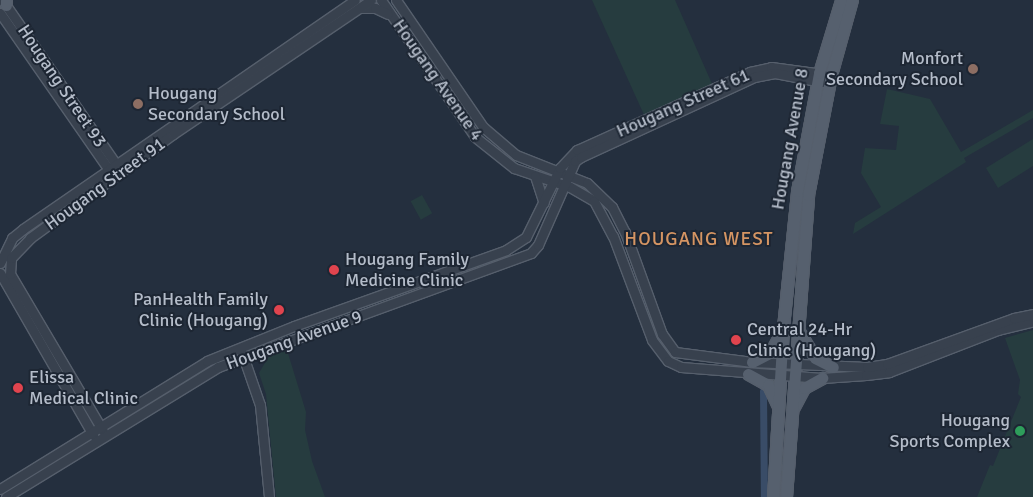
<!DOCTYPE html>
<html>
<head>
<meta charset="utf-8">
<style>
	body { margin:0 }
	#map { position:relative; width:1033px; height:497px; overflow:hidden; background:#242f3e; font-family:Signika,sans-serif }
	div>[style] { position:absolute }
	.green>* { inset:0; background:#263c3f; transform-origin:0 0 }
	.canal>* { height:7px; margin:-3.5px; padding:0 3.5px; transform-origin:3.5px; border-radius:3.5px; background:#394c67 }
	.roads { filter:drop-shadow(1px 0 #565f6c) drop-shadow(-1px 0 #565f6c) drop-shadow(0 1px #565f6c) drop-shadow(0 -1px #565f6c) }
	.minor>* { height:9px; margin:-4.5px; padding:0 4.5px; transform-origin:4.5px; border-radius:4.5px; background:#38414e }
	.major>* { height:11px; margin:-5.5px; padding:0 5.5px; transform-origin:5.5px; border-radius:5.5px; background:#56606e }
	.dots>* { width:14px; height:14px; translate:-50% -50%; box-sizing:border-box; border:2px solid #1d2633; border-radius:50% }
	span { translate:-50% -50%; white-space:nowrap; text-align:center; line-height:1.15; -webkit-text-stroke:4px #1d2633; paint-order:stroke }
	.poi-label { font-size:18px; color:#b4bcc9 }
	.right { translate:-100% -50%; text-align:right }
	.left { translate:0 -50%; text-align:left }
	.street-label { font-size:18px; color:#b4bcc9 }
	.neighbourhood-label { font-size:19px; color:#d59563; letter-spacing:1px }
</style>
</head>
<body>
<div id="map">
	<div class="green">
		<i style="clip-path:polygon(592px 0,675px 0,713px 86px,645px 117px)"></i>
		<i style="clip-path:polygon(887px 89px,930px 99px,961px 152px,1033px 110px,1033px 118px,964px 158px,966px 162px,853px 234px,855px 223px,881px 207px,861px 173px,865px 148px,896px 150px,899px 126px,880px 124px)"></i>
		<i style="clip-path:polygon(1033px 139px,1033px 166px,998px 188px,986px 168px)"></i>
		<i style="left:422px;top:195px;width:21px;height:13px;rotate:61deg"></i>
		<i style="clip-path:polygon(1033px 330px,1033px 497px,977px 497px,990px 465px,993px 466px,1021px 397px,1018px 394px,1020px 380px,1005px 338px)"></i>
		<i style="clip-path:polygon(287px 350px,306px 412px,305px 430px,312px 461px,325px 497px,276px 497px,266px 394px,259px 373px,269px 356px)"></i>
	</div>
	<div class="canal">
		<i style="left:763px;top:391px;width:106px;rotate:89.5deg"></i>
	</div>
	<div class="roads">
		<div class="minor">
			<i style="left:381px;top:0;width:166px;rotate:55.5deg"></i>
			<i style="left:475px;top:137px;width:50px;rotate:38.5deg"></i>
			<i style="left:514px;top:168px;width:59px;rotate:18.7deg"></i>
			<i style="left:570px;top:187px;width:28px;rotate:30deg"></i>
			<i style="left:594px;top:201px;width:40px;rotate:62deg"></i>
			<i style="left:613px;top:236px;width:111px;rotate:69.4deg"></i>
			<i style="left:652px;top:340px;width:26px;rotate:53deg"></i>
			<i style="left:668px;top:361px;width:14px;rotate:25deg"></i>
			<i style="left:681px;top:367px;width:141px;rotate:4.5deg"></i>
			<i style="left:822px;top:378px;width:44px;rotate:-3.9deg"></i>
			<i style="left:866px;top:375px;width:23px;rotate:-7deg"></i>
			<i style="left:889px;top:372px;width:117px;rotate:-21.1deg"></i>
			<i style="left:998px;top:330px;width:36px;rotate:-14deg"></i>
			<i style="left:396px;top:0;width:154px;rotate:55.6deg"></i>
			<i style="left:483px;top:127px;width:43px;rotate:40.3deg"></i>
			<i style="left:516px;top:155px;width:76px;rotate:21.5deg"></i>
			<i style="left:587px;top:183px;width:35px;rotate:44deg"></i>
			<i style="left:612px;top:207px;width:28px;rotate:63deg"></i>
			<i style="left:625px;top:232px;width:109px;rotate:70.1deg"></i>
			<i style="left:662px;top:334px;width:22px;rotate:54deg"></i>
			<i style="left:675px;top:352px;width:78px;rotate:7.4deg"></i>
			<i style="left:752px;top:362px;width:115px;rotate:2.5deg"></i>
			<i style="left:867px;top:367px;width:20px;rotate:-9deg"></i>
			<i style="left:887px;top:364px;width:135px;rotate:-19.9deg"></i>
			<i style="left:1014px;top:318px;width:19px;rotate:-12deg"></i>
			<i style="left:3px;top:1px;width:202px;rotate:55.3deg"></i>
			<i style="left:361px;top:8px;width:14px"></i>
			<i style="left:375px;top:8px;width:14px;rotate:25deg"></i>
			<i style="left:0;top:13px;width:195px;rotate:55.2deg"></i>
			<i style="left:535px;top:176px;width:28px;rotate:72deg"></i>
			<i style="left:0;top:263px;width:28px;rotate:-64deg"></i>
			<i style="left:12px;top:238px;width:14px;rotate:-39deg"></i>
			<i style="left:23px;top:229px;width:403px;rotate:-34.6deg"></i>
			<i style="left:0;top:273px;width:187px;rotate:60.1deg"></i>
			<i style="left:242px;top:353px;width:55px;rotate:70.9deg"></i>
			<i style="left:260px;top:405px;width:92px;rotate:84.4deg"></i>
			<i style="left:103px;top:431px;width:182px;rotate:-120.6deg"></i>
			<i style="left:10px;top:274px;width:16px;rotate:-86deg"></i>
			<i style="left:11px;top:258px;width:28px;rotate:-46deg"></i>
			<i style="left:30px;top:238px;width:177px;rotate:-36deg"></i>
			<i style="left:173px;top:134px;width:239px;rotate:-34.1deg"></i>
			<i style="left:0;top:489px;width:243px;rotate:-31.7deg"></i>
			<i style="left:207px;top:361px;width:94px;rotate:-21.9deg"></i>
			<i style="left:294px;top:326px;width:225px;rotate:-19.7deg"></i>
			<i style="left:506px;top:250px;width:24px;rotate:-33deg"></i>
			<i style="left:526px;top:237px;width:77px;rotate:-63.8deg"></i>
			<i style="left:560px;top:168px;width:25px;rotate:-47deg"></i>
			<i style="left:577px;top:150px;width:190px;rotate:-24.3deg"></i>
			<i style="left:750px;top:72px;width:22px;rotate:-13deg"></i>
			<i style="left:771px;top:67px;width:52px;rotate:7.7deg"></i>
			<i style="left:6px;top:497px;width:249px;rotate:-31.5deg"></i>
			<i style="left:218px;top:367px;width:333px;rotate:-20deg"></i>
			<i style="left:531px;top:253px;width:11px;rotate:-49deg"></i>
			<i style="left:538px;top:245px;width:92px;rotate:-66.2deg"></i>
			<i style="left:575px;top:161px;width:7px;rotate:-34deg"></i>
			<i style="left:581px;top:157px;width:191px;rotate:-24.8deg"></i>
			<i style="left:754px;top:77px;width:21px;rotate:-11deg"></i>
			<i style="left:775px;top:73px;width:48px;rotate:10.8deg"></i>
		</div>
		<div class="major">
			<i style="left:6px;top:0;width:5px;rotate:90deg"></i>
			<i style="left:799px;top:331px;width:31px;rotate:59deg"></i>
			<i style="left:815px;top:358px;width:20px;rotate:27deg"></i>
			<i style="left:752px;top:362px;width:20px;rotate:-27deg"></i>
			<i style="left:770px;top:353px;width:21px;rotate:-62deg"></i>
			<i style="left:748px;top:374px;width:23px;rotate:29deg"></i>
			<i style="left:768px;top:385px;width:23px;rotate:65deg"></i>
			<i style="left:794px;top:407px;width:21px;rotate:-62deg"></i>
			<i style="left:804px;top:388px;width:21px;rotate:-29deg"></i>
			<i style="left:773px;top:497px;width:170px;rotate:-86.6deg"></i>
			<i style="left:783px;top:327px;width:137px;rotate:-84.1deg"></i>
			<i style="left:797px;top:191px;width:120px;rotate:-79.4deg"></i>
			<i style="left:819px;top:73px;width:76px;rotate:-73.2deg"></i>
			<i style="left:786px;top:497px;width:303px;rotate:-85.8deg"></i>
			<i style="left:808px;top:195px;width:122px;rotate:-79.1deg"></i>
			<i style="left:831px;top:75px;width:78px;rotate:-74.4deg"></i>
		</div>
	</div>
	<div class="dots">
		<i style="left:973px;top:69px;background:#8d6e63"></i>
		<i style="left:138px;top:104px;background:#8d6e63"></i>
		<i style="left:334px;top:270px;background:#e0444e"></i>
		<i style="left:279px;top:310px;background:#e0444e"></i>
		<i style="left:736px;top:340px;background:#e0444e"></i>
		<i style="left:18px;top:388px;background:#e0444e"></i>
		<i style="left:1020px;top:431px;background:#2e9e5b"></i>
	</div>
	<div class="poi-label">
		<span class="right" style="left:963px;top:69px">Monfort<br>Secondary School</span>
		<span class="left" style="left:148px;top:104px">Hougang<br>Secondary School</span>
		<span class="left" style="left:345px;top:270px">Hougang Family<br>Medicine Clinic</span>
		<span class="right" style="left:268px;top:310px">PanHealth Family<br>Clinic (Hougang)</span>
		<span class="left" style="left:747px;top:340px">Central 24-Hr<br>Clinic (Hougang)</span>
		<span class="left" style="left:29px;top:388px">Elissa<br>Medical Clinic</span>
		<span class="right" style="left:1010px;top:431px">Hougang<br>Sports Complex</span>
	</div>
	<div class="street-label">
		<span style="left:438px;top:80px;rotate:55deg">Hougang Avenue 4</span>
		<span style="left:62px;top:86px;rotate:56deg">Hougang Street 93</span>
		<span style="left:683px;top:103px;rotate:-24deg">Hougang Street 61</span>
		<span style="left:790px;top:139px;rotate:-80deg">Hougang Avenue 8</span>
		<span style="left:105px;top:184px;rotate:-36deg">Hougang Street 91</span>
		<span style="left:294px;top:340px;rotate:-20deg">Hougang Avenue 9</span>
	</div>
	<div class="neighbourhood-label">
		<span style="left:699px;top:240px">HOUGANG WEST</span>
	</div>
</div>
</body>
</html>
